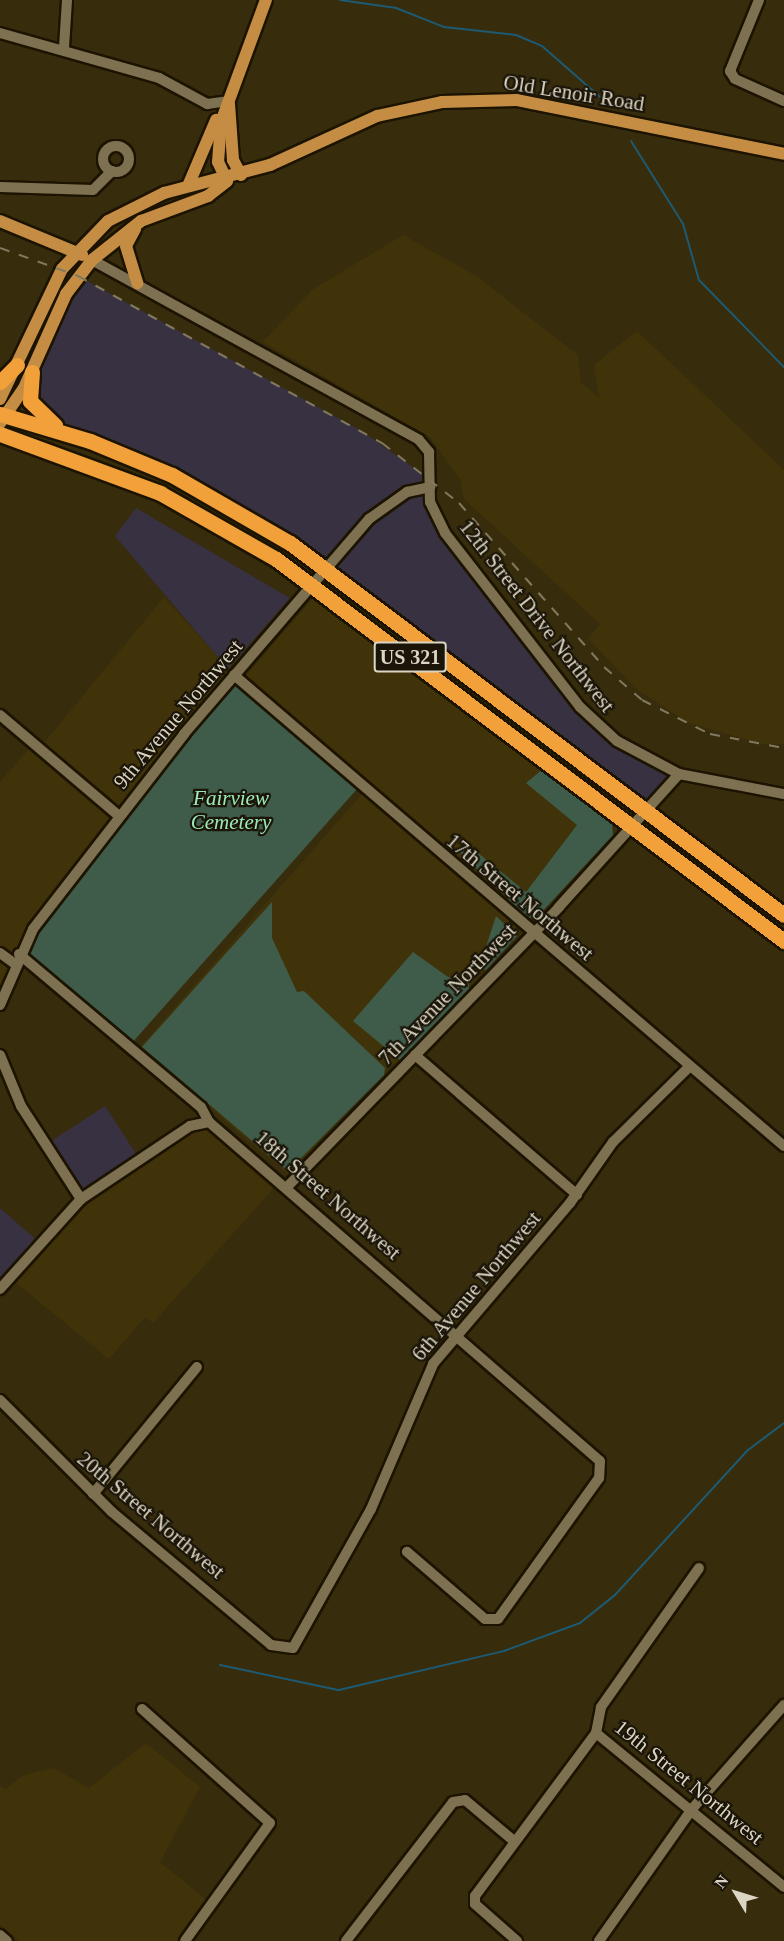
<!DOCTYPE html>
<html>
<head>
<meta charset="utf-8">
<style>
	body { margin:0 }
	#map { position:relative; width:784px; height:1941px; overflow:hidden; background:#372c0c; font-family:Georgia,serif }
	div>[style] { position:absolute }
	.commercial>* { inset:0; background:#383141; transform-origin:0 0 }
	.built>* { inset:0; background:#403209 }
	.green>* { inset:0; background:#3f5c4a }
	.stream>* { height:2px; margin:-1px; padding:0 1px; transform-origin:1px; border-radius:1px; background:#1d5a73 }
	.roads { filter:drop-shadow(2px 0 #1c1400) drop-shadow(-2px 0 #1c1400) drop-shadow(0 2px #1c1400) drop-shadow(0 -2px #1c1400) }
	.minor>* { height:10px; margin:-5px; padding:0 5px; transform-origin:5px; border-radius:5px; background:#7e7151 }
	.minor>.ring { margin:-5px; padding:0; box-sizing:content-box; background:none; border:10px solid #7e7151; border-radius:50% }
	.major>* { height:12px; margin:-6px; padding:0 6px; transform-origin:6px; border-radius:6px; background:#c48d43 }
	.highway>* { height:15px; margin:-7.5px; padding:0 7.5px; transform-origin:7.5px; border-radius:7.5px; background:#f2a03a }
	.rail>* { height:2px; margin-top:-1px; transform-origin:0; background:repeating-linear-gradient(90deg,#81795f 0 10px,transparent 0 20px) }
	span { translate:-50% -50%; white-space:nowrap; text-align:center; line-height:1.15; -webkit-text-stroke:4.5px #1a1508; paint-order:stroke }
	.shield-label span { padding:2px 4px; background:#1a1508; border:2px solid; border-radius:4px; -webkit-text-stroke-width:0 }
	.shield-label { font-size:20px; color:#dbd5c3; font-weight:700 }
	.street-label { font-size:21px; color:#dbd5c3 }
	.park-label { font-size:21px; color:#9ceab9; font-style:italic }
	.north { position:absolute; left:706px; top:1863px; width:60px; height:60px; -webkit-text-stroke:4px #1a1508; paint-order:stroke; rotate:308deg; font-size:16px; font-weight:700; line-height:24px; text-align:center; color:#dbd5c3 }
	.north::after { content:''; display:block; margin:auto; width:21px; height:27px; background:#dbd5c3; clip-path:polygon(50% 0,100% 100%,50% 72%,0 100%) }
</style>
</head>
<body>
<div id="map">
	<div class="commercial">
		<i style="clip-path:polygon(78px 276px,360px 430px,431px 480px,433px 510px,592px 719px,679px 774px,648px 810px,290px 543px,47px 421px,29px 388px)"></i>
		<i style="clip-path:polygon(136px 508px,290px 598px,228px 669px,115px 536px)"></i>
		<i style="left:105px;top:1106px;width:64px;height:71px;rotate:57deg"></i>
		<i style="clip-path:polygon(0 1208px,41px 1244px,0 1289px)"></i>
	</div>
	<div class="built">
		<i style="clip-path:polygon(403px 235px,476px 276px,578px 355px,581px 383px,599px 397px,594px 365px,637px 331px,784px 470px,784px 744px,762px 744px,689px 723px,639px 691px,588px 639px,600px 624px,464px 499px,460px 479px,430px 437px,263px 342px,312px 290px)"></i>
		<i style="clip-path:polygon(164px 597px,234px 675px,54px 901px,0 1005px,0 782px,33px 744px,39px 749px)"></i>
		<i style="clip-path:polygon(314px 597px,612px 821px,613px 835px,288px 1174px,139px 1048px,369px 786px,250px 683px,247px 674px)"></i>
		<i style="clip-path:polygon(200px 1122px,281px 1180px,153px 1323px,145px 1317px,109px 1359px,10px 1278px,73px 1206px)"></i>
		<i style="clip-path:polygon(146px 1743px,200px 1787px,160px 1862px,207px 1900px,176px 1941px,19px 1941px,0 1925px,0 1786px,6px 1789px,23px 1775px,54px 1768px,89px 1788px)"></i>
	</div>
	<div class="green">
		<i style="clip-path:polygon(235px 683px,357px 789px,131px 1044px,23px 953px,110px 834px)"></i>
		<i style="clip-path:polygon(544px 768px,612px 821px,613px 835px,539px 915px,530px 918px,509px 906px,508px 898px,458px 851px,472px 848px,526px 892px,577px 825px,526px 783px)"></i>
		<i style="clip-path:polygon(272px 902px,272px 938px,297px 992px,304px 991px,385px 1068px,384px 1075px,292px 1167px,284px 1168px,142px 1047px)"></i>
		<i style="clip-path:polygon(496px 916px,517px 936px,486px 970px,479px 968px)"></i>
		<i style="clip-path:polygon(413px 952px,448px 977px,469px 978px,469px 990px,400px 1060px,353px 1021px)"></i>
	</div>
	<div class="stream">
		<i style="left:340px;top:0;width:57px;rotate:8.1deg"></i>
		<i style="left:396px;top:8px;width:52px;rotate:21.6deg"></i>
		<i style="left:444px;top:27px;width:72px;rotate:6.3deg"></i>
		<i style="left:516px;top:35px;width:28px;rotate:23deg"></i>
		<i style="left:542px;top:46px;width:77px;rotate:41.3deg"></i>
		<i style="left:631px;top:141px;width:98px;rotate:57.9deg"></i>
		<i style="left:683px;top:224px;width:58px;rotate:74.1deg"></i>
		<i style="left:699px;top:280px;width:122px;rotate:45.7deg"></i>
		<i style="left:220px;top:1665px;width:122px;rotate:11.9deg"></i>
		<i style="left:339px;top:1690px;width:170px;rotate:-13.3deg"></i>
		<i style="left:504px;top:1651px;width:81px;rotate:-20.2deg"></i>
		<i style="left:580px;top:1623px;width:45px;rotate:-38.7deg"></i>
		<i style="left:615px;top:1595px;width:197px;rotate:-47.5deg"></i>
		<i style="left:748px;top:1450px;width:45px;rotate:-36.9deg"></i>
	</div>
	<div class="roads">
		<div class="minor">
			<i style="left:759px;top:0;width:77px;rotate:112.2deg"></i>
			<i style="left:730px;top:71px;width:9px;rotate:58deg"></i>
			<i style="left:735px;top:79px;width:54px;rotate:24.2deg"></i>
			<i style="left:0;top:33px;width:165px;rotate:15.8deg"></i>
			<i style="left:159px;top:78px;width:55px;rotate:28.4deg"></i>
			<i style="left:207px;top:104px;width:21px;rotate:-8deg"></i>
			<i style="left:64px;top:47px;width:47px;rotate:-86.3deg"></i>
			<i class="ring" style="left:103px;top:146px;width:16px;height:16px"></i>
			<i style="left:0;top:187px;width:93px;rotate:1.8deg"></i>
			<i style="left:93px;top:190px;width:27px;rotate:-45deg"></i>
			<i style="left:92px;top:260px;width:373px;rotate:28.8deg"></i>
			<i style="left:419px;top:440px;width:16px;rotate:50deg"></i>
			<i style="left:429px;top:452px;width:50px;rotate:88.9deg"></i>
			<i style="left:430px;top:502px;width:34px;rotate:64deg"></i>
			<i style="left:445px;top:533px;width:220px;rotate:52.2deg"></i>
			<i style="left:580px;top:707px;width:50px;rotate:42.6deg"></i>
			<i style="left:617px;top:741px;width:70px;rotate:28deg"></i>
			<i style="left:679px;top:774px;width:107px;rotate:10.8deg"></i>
			<i style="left:234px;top:675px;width:724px;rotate:40.58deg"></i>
			<i style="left:0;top:715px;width:156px;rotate:40.3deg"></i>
			<i style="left:0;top:953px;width:17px;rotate:36deg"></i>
			<i style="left:19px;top:954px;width:238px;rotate:40.1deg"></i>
			<i style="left:201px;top:1107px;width:17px;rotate:62deg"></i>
			<i style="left:209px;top:1122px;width:517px;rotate:40.93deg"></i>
			<i style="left:600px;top:1461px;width:17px;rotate:93deg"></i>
			<i style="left:599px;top:1478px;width:173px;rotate:125.6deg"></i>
			<i style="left:498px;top:1619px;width:13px;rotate:180deg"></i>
			<i style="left:485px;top:1619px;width:103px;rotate:-139.3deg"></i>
			<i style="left:0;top:1005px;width:83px;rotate:-66.5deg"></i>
			<i style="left:33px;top:929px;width:247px;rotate:-52.2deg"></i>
			<i style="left:184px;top:734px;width:284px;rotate:-49.3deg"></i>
			<i style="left:369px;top:519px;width:47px;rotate:-35.4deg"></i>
			<i style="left:407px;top:492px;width:24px;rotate:-12deg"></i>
			<i style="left:0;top:1055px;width:55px;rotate:67.6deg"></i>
			<i style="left:21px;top:1106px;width:111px;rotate:57.2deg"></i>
			<i style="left:415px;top:1055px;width:214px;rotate:40.8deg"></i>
			<i style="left:288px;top:1186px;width:389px;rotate:-45.8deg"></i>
			<i style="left:559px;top:907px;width:179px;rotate:-47.9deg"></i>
			<i style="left:0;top:1289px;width:121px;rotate:-48deg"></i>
			<i style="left:81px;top:1199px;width:131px;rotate:-33.8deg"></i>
			<i style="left:190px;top:1126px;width:19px;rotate:-12deg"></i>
			<i style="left:0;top:1400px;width:158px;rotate:45deg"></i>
			<i style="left:112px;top:1512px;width:207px;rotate:39.9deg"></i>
			<i style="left:271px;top:1645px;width:22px;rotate:8deg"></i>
			<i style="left:293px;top:1648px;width:159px;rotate:-60.7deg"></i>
			<i style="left:371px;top:1509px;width:158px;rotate:-66.8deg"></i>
			<i style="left:433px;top:1364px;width:211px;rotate:-49.6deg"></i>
			<i style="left:570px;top:1203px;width:75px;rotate:-54.8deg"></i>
			<i style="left:613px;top:1142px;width:108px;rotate:-44.6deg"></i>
			<i style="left:93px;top:1494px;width:164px;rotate:-50.7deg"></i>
			<i style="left:142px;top:1709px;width:171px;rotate:41.7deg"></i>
			<i style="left:270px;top:1823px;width:145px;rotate:125.8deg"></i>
			<i style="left:596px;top:1733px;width:243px;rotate:39.3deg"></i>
			<i style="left:596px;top:1733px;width:26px;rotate:-79deg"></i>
			<i style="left:601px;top:1707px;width:170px;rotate:-54.8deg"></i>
			<i style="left:0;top:1935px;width:9px;rotate:41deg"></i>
			<i style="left:346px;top:1941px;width:175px;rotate:-52.4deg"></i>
			<i style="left:453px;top:1802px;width:12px;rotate:-9deg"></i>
			<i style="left:465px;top:1800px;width:64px;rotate:39.9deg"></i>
			<i style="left:517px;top:1941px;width:56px;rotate:-138.6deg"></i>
			<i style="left:475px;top:1904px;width:8px;rotate:-90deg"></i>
			<i style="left:475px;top:1896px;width:203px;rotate:-53.4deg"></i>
			<i style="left:599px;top:1941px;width:161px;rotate:-54.8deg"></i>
			<i style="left:692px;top:1809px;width:139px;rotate:-48.5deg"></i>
		</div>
		<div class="major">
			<i style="left:229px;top:104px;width:56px;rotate:85.9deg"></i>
			<i style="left:233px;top:160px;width:17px;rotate:62deg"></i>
			<i style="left:227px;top:181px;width:21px;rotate:-115deg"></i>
			<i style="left:218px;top:162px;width:40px;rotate:-85.7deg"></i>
			<i style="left:221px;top:122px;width:130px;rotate:-69.8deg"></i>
			<i style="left:188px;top:186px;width:72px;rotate:-67deg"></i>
			<i style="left:0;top:221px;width:89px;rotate:22.5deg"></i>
			<i style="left:135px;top:229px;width:19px;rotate:118deg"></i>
			<i style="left:126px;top:246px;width:39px;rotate:73deg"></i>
			<i style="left:0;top:399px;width:144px;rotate:-64.5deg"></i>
			<i style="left:62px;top:269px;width:66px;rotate:-46.2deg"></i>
			<i style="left:108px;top:221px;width:63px;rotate:-26.6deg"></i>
			<i style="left:164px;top:193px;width:110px;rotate:-14.8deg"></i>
			<i style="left:270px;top:165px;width:118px;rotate:-24.6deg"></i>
			<i style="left:377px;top:116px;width:66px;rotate:-12.2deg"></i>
			<i style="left:442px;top:102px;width:75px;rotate:-1.5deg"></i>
			<i style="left:517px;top:100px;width:272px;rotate:11.4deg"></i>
			<i style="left:0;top:423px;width:42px;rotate:-55.6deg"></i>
			<i style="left:24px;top:388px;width:103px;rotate:-65.9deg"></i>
			<i style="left:66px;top:294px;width:43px;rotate:-52.6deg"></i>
			<i style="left:92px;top:260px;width:63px;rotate:-38.5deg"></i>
			<i style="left:141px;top:221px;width:72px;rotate:-20.5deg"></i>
			<i style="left:208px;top:196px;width:24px;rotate:-38deg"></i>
		</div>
		<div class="highway">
			<i style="left:32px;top:372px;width:29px;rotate:94deg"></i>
			<i style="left:30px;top:401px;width:35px;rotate:44deg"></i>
			<i style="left:0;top:382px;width:24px;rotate:-45deg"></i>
			<i style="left:0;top:414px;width:94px;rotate:16.7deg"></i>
			<i style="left:90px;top:441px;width:89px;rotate:22.5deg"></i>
			<i style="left:172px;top:475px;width:136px;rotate:30deg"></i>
			<i style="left:290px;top:543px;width:618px;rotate:36.98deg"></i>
			<i style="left:0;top:434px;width:171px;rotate:20.2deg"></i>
			<i style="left:160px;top:493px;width:133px;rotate:29.6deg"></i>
			<i style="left:276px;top:559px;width:636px;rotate:36.94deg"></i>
		</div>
	</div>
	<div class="rail">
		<i style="left:0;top:248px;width:83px;rotate:19.7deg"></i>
		<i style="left:78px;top:276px;width:347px;rotate:28.8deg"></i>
		<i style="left:382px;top:443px;width:98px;rotate:37.9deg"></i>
		<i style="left:459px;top:503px;width:219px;rotate:48.5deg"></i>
		<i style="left:604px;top:667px;width:50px;rotate:41deg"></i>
		<i style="left:642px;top:700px;width:76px;rotate:26.6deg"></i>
		<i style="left:710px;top:734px;width:75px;rotate:10.7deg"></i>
	</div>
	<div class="shield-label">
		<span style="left:410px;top:657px">US 321</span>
	</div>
	<div class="street-label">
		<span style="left:574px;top:93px;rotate:9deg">Old Lenoir Road</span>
		<span style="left:537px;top:616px;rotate:52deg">12th Street Drive Northwest</span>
		<span style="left:178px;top:714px;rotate:-50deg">9th Avenue Northwest</span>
		<span style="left:520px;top:897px;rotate:40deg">17th Street Northwest</span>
		<span style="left:447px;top:994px;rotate:-46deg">7th Avenue Northwest</span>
		<span style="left:328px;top:1195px;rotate:41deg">18th Street Northwest</span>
		<span style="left:476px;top:1286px;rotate:-50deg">6th Avenue Northwest</span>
		<span style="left:151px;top:1515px;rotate:40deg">20th Street Northwest</span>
		<span style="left:689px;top:1782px;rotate:39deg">19th Street Northwest</span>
	</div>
	<div class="park-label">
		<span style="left:231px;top:810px">Fairview<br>Cemetery</span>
	</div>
	<div class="north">N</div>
</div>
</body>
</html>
